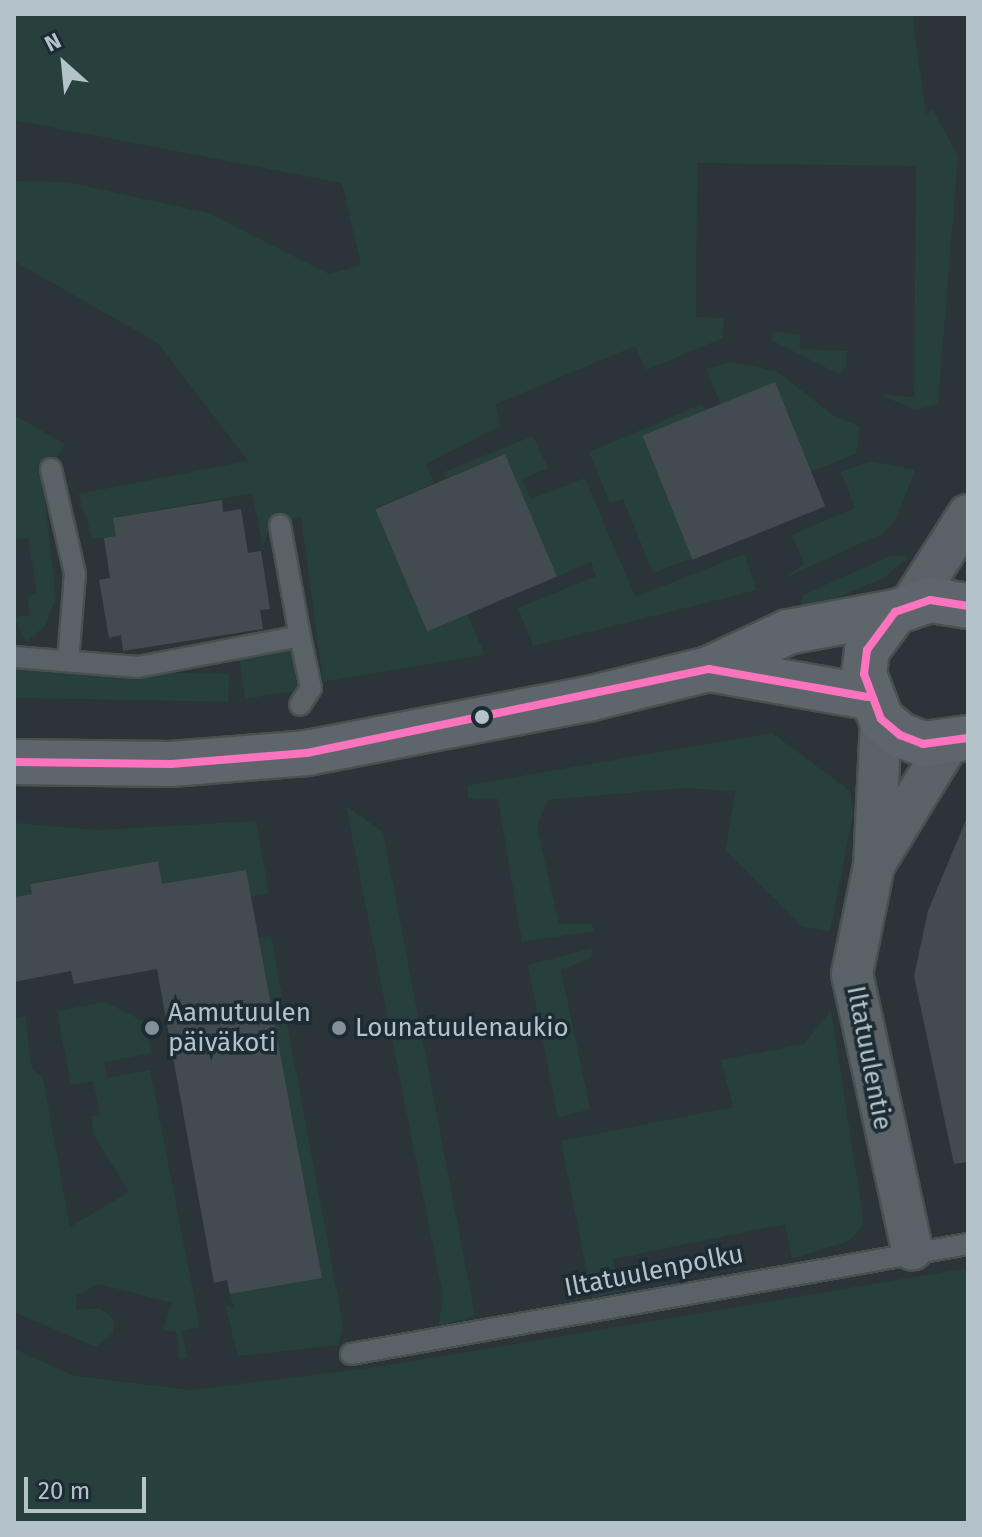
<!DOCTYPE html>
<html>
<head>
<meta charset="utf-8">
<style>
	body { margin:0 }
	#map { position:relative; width:982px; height:1537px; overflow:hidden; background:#2a3439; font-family:"Fira Sans",sans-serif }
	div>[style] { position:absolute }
	.green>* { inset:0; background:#27403d; transform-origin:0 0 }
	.building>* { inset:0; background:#424b4f; transform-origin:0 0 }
	.roads { filter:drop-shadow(2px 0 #485054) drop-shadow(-2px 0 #485054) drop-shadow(0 2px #485054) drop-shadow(0 -2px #485054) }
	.lane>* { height:20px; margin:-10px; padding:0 10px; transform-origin:10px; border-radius:10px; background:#5a6267 }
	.street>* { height:40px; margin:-20px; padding:0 20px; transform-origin:20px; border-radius:20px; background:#5a6267 }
	.secondary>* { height:44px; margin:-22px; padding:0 22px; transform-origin:22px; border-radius:22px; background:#5e666c }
	.bus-1>* { height:8px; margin:-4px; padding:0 4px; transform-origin:4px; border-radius:4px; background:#fc73be }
	.dots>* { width:22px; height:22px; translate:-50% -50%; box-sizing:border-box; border:4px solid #1d2c34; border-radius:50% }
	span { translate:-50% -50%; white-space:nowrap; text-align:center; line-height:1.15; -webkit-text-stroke:7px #1d2c34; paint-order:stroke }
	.poi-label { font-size:26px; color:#b4c2ca }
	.left { translate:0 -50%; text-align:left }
	.street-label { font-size:26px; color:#b4c2ca }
	.frame { position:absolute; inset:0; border:16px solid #b4c2ca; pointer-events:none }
	.north { position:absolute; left:24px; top:24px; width:80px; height:80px; -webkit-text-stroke:6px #1d2c34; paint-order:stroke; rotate:333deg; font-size:22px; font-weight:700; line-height:32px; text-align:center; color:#b4c2ca }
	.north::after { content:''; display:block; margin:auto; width:28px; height:36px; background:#b4c2ca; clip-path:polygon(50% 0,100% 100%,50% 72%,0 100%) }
	.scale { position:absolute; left:24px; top:1477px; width:122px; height:36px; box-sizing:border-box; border:4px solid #b4c2ca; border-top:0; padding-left:10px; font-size:24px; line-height:28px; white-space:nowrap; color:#b4c2ca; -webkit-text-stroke:6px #1d2c34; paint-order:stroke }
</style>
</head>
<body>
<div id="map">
	<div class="green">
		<i style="clip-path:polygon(14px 14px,912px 14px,926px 114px,933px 110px,958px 156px,938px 404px,916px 410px,880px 395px,914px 397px,916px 166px,697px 163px,696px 317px,724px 318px,723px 338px,646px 370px,635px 346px,496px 404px,500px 426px,426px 464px,434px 483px,375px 508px,427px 630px,467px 614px,485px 655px,323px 682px,301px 516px,270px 525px,263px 547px,252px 493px,113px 518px,116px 536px,93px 539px,78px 494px,248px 461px,158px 343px,14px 261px,14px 181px,67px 182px,208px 213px,329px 274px,361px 265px,342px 183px,14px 120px)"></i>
		<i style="clip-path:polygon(773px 331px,800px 335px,800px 349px,847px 351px,846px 367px,839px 374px,771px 340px)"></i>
		<i style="clip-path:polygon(731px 362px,776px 371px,833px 415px,860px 426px,856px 454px,812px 471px,721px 405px,706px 369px)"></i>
		<i style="clip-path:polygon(702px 404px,706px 411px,643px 437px,693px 558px,653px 573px,623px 499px,610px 503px,589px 452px)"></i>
		<i style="clip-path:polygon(14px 415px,65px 444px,43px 483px,56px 597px,46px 625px,26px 642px,14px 617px,30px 615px,27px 596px,37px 594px,28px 538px,15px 539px,14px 530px)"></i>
		<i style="clip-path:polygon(533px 436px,548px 468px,522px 479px,531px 499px,585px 478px,635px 597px,744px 554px,757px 590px,533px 646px,518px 608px,596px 576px,591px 562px,556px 577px,505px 454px,446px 478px,444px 472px)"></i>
		<i style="clip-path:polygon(870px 461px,915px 470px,896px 520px,882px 534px,784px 578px,804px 564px,792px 535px,855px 508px,841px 472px)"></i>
		<i style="clip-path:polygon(892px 555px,908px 557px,884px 578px,799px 613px,803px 595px)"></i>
		<i style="left:291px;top:648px;width:43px;height:53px;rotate:81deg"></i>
		<i style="left:14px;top:670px;width:215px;height:28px;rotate:1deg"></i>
		<i style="clip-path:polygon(772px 733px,850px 791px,853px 813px,830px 932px,802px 926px,725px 850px,736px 791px,683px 788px,548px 800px,537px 826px,559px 924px,592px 924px,594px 931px,522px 942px,498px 799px,468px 798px,468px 785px)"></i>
		<i style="clip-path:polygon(346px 806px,383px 832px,475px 1316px,438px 1326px,443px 1296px)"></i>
		<i style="clip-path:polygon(256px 821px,269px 893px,251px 896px,245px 870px,162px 884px,158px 861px,30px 883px,32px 894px,14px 897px,14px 823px,99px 830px)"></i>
		<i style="clip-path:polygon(271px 936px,343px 1325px,338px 1345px,238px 1356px,225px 1304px,234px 1309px,230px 1294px,322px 1278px,259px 937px)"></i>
		<i style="clip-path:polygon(593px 948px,591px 958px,561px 970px,590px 1109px,558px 1118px,528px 965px)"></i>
		<i style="clip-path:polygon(105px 1002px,143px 1021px,152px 1053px,104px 1062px,107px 1078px,150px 1070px,200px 1327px,182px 1331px,187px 1358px,179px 1360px,177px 1332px,163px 1330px,172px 1303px,99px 1284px,77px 1295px,76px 1310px,100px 1308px,114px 1320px,113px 1333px,96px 1347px,14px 1312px,14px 1018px,25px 1016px,32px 1069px,43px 1078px,70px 1227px,129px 1192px,94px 1135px,91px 1117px,100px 1115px,93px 1081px,71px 1085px,57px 1011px)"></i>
		<i style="clip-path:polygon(831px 1010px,864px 1224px,849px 1241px,792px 1259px,785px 1224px,613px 1259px,619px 1292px,592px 1298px,561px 1141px,733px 1107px,721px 1060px,804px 1044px)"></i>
		<i style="clip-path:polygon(968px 1268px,968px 1523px,14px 1523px,14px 1349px,75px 1376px,191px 1390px,377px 1367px)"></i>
	</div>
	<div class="building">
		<i style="left:775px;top:382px;width:134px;height:143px;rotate:68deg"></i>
		<i style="left:505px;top:454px;width:133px;height:141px;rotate:67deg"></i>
		<i style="clip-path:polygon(222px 500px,223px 512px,241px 509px,248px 553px,261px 551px,270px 609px,260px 610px,263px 629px,123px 651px,121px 635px,109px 638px,99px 580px,110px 578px,104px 538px,116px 536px,113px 518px)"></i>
		<i style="clip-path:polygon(968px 815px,968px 1162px,954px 1164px,914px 976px,928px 911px)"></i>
		<i style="clip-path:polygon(158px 861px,162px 884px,246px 870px,322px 1278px,230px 1294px,227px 1280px,214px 1283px,157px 969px,74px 984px,71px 971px,14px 982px,14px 897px,32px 894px,30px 884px)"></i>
	</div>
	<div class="roads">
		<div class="lane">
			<i style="left:51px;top:469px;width:108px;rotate:77.1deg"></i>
			<i style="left:75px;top:574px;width:87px;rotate:94.6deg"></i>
			<i style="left:280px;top:525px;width:113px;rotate:79.8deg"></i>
			<i style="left:14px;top:657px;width:124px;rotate:4.6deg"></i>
			<i style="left:138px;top:667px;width:165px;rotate:-10.8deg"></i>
			<i style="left:300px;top:636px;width:53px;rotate:78.1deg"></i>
			<i style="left:311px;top:688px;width:20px;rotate:123deg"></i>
			<i style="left:351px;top:1354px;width:627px;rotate:-10.11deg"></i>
		</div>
		<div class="street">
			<i style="left:911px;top:604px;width:106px;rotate:-57.4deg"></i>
			<i style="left:881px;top:719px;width:146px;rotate:92.7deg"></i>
			<i style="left:874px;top:865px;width:111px;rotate:101.4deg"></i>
			<i style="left:852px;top:974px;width:282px;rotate:77.7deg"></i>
			<i style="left:874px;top:865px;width:142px;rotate:-58.6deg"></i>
		</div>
		<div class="secondary">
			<i style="left:968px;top:606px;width:38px;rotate:-171deg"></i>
			<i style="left:930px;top:600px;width:37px;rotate:161deg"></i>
			<i style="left:895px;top:612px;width:47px;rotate:126.4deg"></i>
			<i style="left:867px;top:650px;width:24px;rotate:97deg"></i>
			<i style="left:864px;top:674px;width:48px;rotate:69.3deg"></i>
			<i style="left:881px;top:719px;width:25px;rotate:40deg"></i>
			<i style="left:900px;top:735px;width:25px;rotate:21deg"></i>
			<i style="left:923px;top:744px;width:45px;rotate:-7.6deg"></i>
			<i style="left:709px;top:669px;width:161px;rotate:10deg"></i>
			<i style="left:14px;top:762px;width:157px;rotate:0.7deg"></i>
			<i style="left:171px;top:764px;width:136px;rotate:-4.6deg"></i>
			<i style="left:307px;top:753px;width:286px;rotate:-10.9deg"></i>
			<i style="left:588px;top:699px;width:125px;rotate:-13.9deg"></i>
			<i style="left:709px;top:669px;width:87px;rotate:-25.1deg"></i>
			<i style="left:788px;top:632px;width:109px;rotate:-10.6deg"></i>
		</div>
	</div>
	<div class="bus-1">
		<i style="left:968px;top:606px;width:38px;rotate:-171deg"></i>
		<i style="left:930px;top:600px;width:37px;rotate:161deg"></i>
		<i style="left:895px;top:612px;width:47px;rotate:126.4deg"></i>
		<i style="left:867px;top:650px;width:24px;rotate:97deg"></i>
		<i style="left:864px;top:674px;width:48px;rotate:69.3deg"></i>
		<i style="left:881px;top:719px;width:25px;rotate:40deg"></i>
		<i style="left:900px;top:735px;width:25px;rotate:21deg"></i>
		<i style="left:923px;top:744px;width:45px;rotate:-7.6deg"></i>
		<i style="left:14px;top:762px;width:157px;rotate:0.7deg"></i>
		<i style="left:171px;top:764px;width:136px;rotate:-4.6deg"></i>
		<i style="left:307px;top:753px;width:411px;rotate:-11.8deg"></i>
		<i style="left:709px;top:669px;width:161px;rotate:10deg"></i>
	</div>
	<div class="dots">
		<i style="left:482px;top:717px;background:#b4c2ca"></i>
		<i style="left:152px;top:1028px;background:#849097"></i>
		<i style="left:339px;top:1028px;background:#849097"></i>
	</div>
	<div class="poi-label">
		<span class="left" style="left:168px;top:1028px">Aamutuulen<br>päiväkoti</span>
		<span class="left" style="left:355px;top:1028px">Lounatuulenaukio</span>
	</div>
	<div class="street-label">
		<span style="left:869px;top:1058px;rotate:79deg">Iltatuulentie</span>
		<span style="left:654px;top:1271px;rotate:-11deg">Iltatuulenpolku</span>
	</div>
	<div class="frame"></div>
	<div class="north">N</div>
	<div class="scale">20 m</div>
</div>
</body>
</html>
